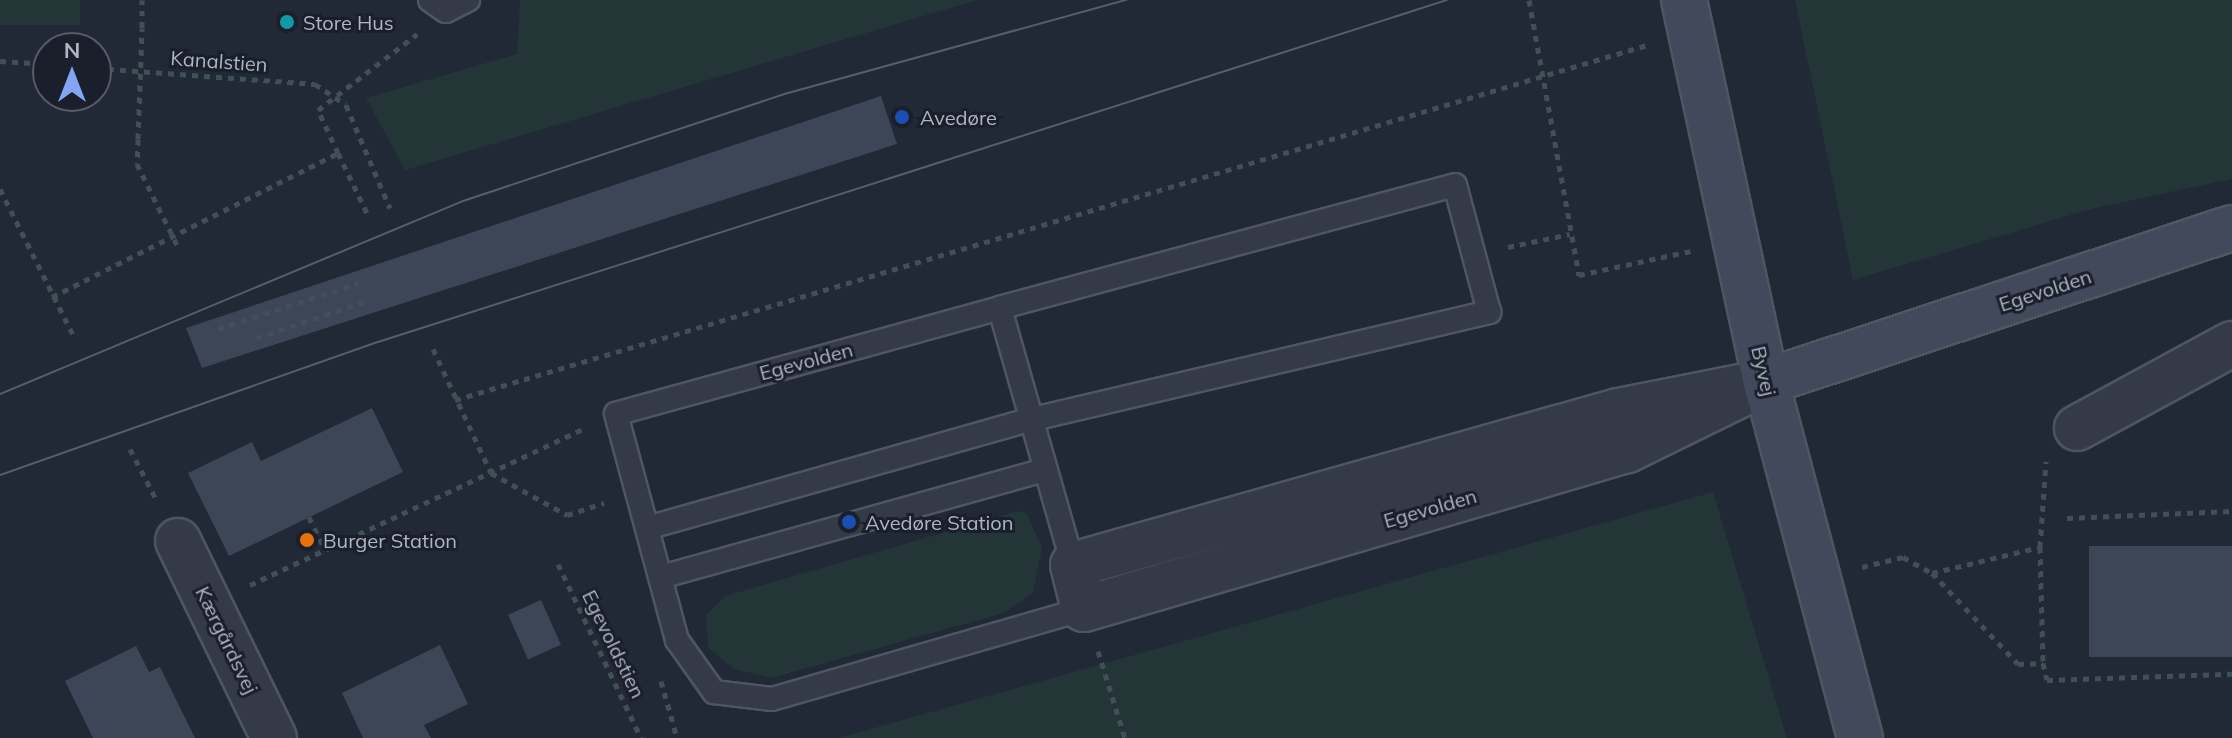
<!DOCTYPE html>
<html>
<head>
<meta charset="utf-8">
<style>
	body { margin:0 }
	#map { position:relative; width:2232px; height:738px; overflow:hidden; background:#212836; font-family:Mulish,sans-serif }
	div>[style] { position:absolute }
	.green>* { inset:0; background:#243538; transform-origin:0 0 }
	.building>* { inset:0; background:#3d4656; transform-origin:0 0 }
	.path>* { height:5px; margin-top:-2.5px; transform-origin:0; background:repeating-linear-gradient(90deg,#405055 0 6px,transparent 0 12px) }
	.roads { filter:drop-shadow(2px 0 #4f5561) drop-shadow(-2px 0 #4f5561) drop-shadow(0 2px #4f5561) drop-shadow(0 -2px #4f5561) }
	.lane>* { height:22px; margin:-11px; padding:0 11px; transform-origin:11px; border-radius:11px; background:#343a47 }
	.street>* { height:44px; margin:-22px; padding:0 22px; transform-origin:22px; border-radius:22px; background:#343a47 }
	.secondary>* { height:44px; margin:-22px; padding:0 22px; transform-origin:22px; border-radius:22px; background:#42495a }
	.tram>* { height:2px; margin:-1px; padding:0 1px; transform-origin:1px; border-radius:1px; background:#565e6e }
	.path-bridge>* { height:5px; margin-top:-2.5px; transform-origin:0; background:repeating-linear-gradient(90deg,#405055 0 6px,transparent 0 12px) }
	.dots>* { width:22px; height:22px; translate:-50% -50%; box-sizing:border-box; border:4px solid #1a1f2b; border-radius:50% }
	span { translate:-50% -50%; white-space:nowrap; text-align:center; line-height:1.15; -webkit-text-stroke:6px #1a1f2b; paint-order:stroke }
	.poi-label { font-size:20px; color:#aeb5c3 }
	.left { translate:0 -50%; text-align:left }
	.street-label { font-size:20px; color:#aeb5c3 }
	.north { position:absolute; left:32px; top:32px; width:80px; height:80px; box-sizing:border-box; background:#1a1f2b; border:2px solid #555b68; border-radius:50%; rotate:0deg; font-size:22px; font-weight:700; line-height:32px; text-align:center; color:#aeb5c3 }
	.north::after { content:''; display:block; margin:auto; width:28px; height:36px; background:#84a5f3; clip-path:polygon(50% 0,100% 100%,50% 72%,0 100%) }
</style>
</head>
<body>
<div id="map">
	<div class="green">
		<i style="left:0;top:0;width:80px;height:25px"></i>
		<i style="clip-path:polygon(520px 0,977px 0,405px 170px,366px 98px,517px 54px)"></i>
		<i style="clip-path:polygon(1795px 0,2232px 0,2232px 179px,2091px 209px,1853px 280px)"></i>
		<i style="clip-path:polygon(1713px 492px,1787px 738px,839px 738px)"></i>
		<i style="clip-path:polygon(1018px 511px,1027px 514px,1042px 548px,1033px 593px,1004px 613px,771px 678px,734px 669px,708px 648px,706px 615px,725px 596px)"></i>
	</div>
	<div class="building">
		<i style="clip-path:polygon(881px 96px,897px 144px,202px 368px,186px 328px)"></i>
		<i style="clip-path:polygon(372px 408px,403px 472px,229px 556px,188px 473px,252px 442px,261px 461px)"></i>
		<i style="left:2232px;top:546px;width:111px;height:143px;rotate:90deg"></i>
		<i style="left:541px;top:600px;width:49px;height:36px;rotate:66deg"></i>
		<i style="clip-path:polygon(440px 645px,468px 704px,424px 725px,431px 738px,363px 738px,342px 693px)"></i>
		<i style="clip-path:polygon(136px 646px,149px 672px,160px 667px,195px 738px,93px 738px,65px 681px)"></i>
	</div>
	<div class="path">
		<i style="left:1529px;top:0;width:280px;rotate:79.7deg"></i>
		<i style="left:1579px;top:275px;width:115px;rotate:-12.1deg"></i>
		<i style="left:142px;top:28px;width:28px;rotate:-90deg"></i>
		<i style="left:0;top:61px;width:48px;rotate:3.6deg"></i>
		<i style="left:96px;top:68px;width:220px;rotate:4.2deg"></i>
		<i style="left:315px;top:84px;width:37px;rotate:34deg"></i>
		<i style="left:346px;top:105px;width:112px;rotate:66.9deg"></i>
		<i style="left:138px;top:139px;width:25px;rotate:92deg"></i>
		<i style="left:137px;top:164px;width:93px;rotate:63.7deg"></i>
		<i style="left:338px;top:153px;width:69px;rotate:64.2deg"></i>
		<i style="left:0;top:189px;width:163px;rotate:63.4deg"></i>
		<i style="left:1508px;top:247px;width:63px;rotate:-11.8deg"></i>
		<i style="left:52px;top:297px;width:320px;rotate:-26.7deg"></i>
		<i style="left:338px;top:153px;width:47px;rotate:-114.9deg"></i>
		<i style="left:318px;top:110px;width:125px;rotate:-37.5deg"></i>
		<i style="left:218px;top:329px;width:148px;rotate:-18.1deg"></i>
		<i style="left:256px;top:338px;width:115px;rotate:-18.3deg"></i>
		<i style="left:433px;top:349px;width:137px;rotate:64.9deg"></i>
		<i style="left:491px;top:473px;width:87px;rotate:28.9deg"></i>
		<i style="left:567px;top:515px;width:39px;rotate:-18deg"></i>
		<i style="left:455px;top:400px;width:1244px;rotate:-16.58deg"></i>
		<i style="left:130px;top:449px;width:59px;rotate:62.6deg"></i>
		<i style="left:309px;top:517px;width:37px;rotate:64deg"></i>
		<i style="left:2067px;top:518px;width:165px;rotate:-2.4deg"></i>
		<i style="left:2040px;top:547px;width:116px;rotate:88.5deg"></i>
		<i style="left:558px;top:564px;width:193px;rotate:64.5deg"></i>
		<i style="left:1862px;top:567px;width:42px;rotate:-13.7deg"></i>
		<i style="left:1903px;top:557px;width:33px;rotate:29deg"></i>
		<i style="left:1932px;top:573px;width:111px;rotate:-13.5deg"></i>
		<i style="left:2040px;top:547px;width:86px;rotate:-86deg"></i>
		<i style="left:1932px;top:573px;width:125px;rotate:46.6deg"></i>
		<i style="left:2018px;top:664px;width:25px;rotate:-2deg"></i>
		<i style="left:2043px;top:663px;width:17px;rotate:77deg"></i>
		<i style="left:2047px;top:680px;width:185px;rotate:-1.9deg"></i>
		<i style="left:250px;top:585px;width:370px;rotate:-25.1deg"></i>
		<i style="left:1098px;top:651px;width:91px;rotate:72.8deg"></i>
		<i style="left:661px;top:681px;width:59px;rotate:74.3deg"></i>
	</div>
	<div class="roads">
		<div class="lane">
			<i style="left:430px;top:0;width:19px;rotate:35deg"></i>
			<i style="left:446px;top:11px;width:25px;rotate:-27deg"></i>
			<i style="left:647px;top:528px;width:397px;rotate:-15.8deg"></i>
			<i style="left:1029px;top:420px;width:473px;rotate:-13.2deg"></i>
			<i style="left:1489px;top:312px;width:131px;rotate:-105deg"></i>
			<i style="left:1455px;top:185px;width:471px;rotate:164.9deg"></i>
			<i style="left:1073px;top:565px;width:267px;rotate:-105.9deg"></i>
			<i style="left:1000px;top:308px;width:398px;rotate:164.6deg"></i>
			<i style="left:616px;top:414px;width:234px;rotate:74.9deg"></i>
			<i style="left:677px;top:640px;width:64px;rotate:54.6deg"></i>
			<i style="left:714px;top:692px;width:58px;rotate:6.9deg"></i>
			<i style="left:772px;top:699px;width:325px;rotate:-16.1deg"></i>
			<i style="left:661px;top:577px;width:398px;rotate:-15.6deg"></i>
		</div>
		<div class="street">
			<i style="left:1766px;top:382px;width:155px;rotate:153.9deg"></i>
			<i style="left:1627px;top:450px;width:566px;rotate:163.68deg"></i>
			<i style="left:1084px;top:609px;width:45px;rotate:-104deg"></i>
			<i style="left:1073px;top:565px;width:566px;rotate:-15.78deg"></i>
			<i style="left:1618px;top:411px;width:151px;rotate:-11.1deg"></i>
			<i style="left:2077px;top:428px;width:176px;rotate:-28.5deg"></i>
			<i style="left:178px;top:541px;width:219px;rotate:64deg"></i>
		</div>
		<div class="secondary">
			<i style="left:1684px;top:0;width:391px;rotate:77.9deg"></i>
			<i style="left:1766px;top:382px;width:368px;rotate:75.2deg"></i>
			<i style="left:1766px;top:382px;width:491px;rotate:-18.3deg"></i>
		</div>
	</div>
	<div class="tram">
		<i style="left:0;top:394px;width:502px;rotate:-22.63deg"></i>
		<i style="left:463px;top:201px;width:342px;rotate:-18.4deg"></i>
		<i style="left:788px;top:93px;width:351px;rotate:-15.4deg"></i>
		<i style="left:0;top:475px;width:401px;rotate:-19.4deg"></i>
		<i style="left:378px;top:342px;width:1122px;rotate:-17.74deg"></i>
	</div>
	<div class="path-bridge">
		<i style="left:138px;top:139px;width:111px;rotate:-87.9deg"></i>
	</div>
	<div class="dots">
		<i style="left:287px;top:22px;background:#0f9aa8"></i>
		<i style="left:902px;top:117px;background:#1a4fb4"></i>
		<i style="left:849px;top:522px;background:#1a4fb4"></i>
		<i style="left:307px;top:540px;background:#e8710a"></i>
	</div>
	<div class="poi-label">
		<span class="left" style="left:303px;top:22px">Store Hus</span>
		<span class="left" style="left:920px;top:117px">Avedøre</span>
		<span class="left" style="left:865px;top:522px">Avedøre Station</span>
		<span class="left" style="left:323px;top:540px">Burger Station</span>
	</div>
	<div class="street-label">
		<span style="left:219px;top:61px;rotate:4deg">Kanalstien</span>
		<span style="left:2045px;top:290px;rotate:-18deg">Egevolden</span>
		<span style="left:806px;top:361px;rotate:-15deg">Egevolden</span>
		<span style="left:1764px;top:371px;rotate:77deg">Byvej</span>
		<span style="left:1430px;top:508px;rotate:-16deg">Egevolden</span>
		<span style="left:227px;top:640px;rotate:64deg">Kærgårdsvej</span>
		<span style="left:614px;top:644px;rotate:64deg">Egevoldstien</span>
	</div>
	<div class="north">N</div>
</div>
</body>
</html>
